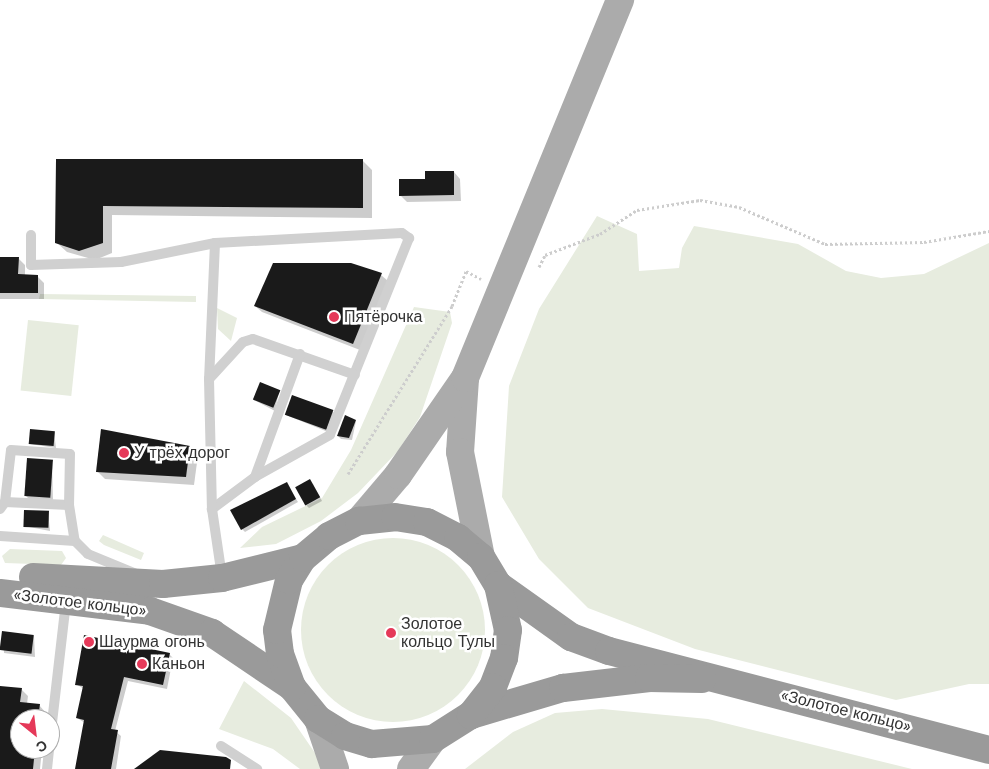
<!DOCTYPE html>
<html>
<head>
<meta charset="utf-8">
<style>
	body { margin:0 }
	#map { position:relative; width:989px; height:769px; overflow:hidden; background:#fff; font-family:"Work Sans",sans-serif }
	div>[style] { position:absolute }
	.green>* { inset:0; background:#e7ecdf; transform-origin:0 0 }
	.round { border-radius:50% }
	.shadow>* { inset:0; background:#0003 }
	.building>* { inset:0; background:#1a1a1a; transform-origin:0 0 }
	.path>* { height:3px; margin-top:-1.5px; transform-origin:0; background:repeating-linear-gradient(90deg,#cdcdcd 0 2.5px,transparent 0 5px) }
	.lane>* { height:10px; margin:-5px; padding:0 5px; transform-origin:5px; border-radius:5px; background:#d0d0d0 }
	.primary>* { height:28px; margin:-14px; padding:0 14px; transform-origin:14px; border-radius:14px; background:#ababab }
	.highway>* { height:28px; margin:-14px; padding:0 14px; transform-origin:14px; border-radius:14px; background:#9a9a9a }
	.dots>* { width:14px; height:14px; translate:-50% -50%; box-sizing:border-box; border:2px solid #fff; border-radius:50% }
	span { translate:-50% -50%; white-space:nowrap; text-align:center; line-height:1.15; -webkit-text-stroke:5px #fff; paint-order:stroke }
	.poi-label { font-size:16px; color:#333 }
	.left { translate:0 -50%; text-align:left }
	.street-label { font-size:16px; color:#333 }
	.north { position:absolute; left:10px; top:709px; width:50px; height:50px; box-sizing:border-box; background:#fff; border:1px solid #adadad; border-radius:50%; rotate:151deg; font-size:14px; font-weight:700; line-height:20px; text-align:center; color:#333 }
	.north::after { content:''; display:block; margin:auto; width:18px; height:22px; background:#e53959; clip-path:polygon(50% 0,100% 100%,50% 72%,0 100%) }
</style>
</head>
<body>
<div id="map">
	<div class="green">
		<i style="clip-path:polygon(597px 216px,637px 234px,639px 271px,679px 268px,682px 248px,694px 226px,798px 244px,846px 271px,881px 278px,924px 274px,989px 243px,989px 684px,969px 684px,896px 700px,695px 649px,588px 608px,539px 559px,502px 497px,509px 386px,539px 309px)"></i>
		<i style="clip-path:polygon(40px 294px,196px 296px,196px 302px,39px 299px)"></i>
		<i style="clip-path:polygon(414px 307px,450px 312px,452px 323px,420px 417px,398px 451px,358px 493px,321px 521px,276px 544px,240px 548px,262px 527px,322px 498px,351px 450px)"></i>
		<i style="clip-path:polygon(217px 308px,237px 318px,231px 341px,218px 329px)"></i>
		<i style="left:28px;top:320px;width:51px;height:71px;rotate:6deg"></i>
		<i style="clip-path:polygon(103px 535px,144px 553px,141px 560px,104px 545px,99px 541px)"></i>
		<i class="round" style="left:301px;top:538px;width:184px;height:184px"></i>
		<i style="clip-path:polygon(10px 549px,62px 551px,66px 558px,61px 565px,5px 563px,2px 556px)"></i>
		<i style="clip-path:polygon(244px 681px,291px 718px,326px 769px,300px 769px,273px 749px,219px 729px)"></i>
		<i style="clip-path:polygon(602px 709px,708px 719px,912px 769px,465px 769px,513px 732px,555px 713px)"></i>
	</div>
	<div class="shadow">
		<i style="clip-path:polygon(58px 160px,362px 160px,372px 170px,372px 218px,112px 215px,112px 253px,95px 260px,67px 252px,56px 242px)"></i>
		<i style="clip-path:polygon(454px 172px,460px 179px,461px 201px,407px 202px,400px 195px)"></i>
		<i style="clip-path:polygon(0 258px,18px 258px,25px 265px,25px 276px,37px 276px,44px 283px,44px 299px,0 299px)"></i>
		<i style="clip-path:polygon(381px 275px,388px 281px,360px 350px,262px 312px,255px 306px)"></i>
		<i style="clip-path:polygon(279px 391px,275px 411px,254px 400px)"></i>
		<i style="clip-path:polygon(332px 411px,335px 414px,328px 432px,286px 415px)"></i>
		<i style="clip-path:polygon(356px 421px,352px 440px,341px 439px,338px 436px)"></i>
		<i style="clip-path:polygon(102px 430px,190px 447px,198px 455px,194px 485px,105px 479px,97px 471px)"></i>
		<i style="clip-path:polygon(54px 432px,56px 448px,30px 444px)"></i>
		<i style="clip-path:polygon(52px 461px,53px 500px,29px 499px,26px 496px)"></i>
		<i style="clip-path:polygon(287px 484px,298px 502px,245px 532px,242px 529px)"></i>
		<i style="clip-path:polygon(313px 484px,322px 501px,309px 508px,306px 505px)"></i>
		<i style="clip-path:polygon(48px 512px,50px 531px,24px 526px)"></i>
		<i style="clip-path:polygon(3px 632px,34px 636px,35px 657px,4px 653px)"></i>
		<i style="clip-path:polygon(169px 654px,173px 658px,167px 689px,128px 681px,115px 731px,121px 736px,116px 769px,77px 769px,85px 723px,77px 718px,84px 689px,76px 684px)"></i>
		<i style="clip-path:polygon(0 688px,21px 689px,28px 696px,27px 704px,39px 705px,46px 713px,45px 719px,20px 719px,20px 749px,42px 749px,40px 769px,0 769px)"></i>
	</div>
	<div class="building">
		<i style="clip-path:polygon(56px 159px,363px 159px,363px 208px,103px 206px,103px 243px,79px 251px,55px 243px)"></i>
		<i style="clip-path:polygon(425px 171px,454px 171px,454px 195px,399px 196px,399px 179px,425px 179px)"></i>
		<i style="clip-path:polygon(0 257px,19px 257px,18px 274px,38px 275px,38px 293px,0 293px)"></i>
		<i style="clip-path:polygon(273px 263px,351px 263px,382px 273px,353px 344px,254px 306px)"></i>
		<i style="left:260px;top:382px;width:22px;height:19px;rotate:22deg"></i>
		<i style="left:292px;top:395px;width:44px;height:21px;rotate:20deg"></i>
		<i style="clip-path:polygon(345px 415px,356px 420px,349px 438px,337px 436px)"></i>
		<i style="left:30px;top:429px;width:25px;height:15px;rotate:5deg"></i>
		<i style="clip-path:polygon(101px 429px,190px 446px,186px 477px,96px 472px)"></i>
		<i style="left:27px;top:458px;width:26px;height:38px;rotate:4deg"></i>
		<i style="left:310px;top:479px;width:21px;height:17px;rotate:61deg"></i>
		<i style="clip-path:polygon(287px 482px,296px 499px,241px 530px,230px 510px)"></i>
		<i style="left:24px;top:510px;width:25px;height:17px;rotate:2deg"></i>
		<i style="left:2px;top:631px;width:32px;height:19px;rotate:7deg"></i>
		<i style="clip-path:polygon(84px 635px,170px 653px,163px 685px,124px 677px,111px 729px,118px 730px,111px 769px,75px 769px,84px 720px,76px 718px,83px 686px,75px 685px)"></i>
		<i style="clip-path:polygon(0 686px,22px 688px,20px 702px,40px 704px,38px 719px,20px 719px,20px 749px,35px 749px,33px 769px,0 769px)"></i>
		<i style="clip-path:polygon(160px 750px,226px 757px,231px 760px,230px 769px,134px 769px)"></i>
	</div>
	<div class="path">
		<i style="left:539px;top:267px;width:13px;rotate:-63deg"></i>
		<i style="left:545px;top:255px;width:59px;rotate:-20.9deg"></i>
		<i style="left:600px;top:234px;width:44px;rotate:-33deg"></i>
		<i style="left:637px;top:210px;width:64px;rotate:-9deg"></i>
		<i style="left:700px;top:200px;width:40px;rotate:10deg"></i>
		<i style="left:739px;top:207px;width:94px;rotate:23.3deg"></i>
		<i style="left:825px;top:244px;width:99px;rotate:-1.2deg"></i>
		<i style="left:924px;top:242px;width:66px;rotate:-9.6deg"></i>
		<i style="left:348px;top:474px;width:198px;rotate:-58.2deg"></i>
		<i style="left:452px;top:306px;width:38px;rotate:-68deg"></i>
		<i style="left:466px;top:271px;width:17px;rotate:28deg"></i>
	</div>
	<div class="lane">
		<i style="left:31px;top:235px;width:30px;rotate:90deg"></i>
		<i style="left:31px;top:265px;width:90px;rotate:-1.9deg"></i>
		<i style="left:121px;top:262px;width:96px;rotate:-11.4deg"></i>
		<i style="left:215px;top:243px;width:187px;rotate:-3.1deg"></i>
		<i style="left:402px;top:233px;width:9px;rotate:36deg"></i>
		<i style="left:409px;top:238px;width:212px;rotate:111.9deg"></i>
		<i style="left:330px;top:435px;width:86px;rotate:150.8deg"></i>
		<i style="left:255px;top:477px;width:54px;rotate:143.3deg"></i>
		<i style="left:215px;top:243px;width:136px;rotate:92.5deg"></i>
		<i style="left:209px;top:379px;width:130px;rotate:88.7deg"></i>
		<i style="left:212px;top:509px;width:69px;rotate:81.6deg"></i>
		<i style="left:209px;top:379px;width:50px;rotate:-47.4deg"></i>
		<i style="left:243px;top:342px;width:10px;rotate:-17deg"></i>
		<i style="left:253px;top:339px;width:108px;rotate:19.4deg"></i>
		<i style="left:255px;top:477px;width:131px;rotate:-69.9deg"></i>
		<i style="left:5px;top:502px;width:64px;rotate:2.7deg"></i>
		<i style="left:0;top:509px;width:9px;rotate:-54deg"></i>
		<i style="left:5px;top:502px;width:52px;rotate:-83.4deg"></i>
		<i style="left:11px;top:450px;width:59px;rotate:3.9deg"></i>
		<i style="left:70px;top:454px;width:51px;rotate:91.1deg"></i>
		<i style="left:69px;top:505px;width:36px;rotate:81deg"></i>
		<i style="left:75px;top:541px;width:18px;rotate:45deg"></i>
		<i style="left:88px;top:554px;width:50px;rotate:22.4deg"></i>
		<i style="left:0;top:536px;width:75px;rotate:3.8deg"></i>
		<i style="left:50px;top:740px;width:139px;rotate:-83.4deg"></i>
		<i style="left:221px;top:746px;width:43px;rotate:32.6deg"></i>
		<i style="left:47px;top:769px;width:20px;rotate:-84deg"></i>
	</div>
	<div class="primary">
		<i style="left:465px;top:379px;width:73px;rotate:93.9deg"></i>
		<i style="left:460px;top:452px;width:107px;rotate:78.7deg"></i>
		<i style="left:359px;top:521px;width:60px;rotate:-49.7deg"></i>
		<i style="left:398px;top:475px;width:118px;rotate:-55.4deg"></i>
		<i style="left:465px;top:378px;width:409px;rotate:-67.7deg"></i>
		<i style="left:318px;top:719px;width:53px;rotate:71.2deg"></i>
		<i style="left:411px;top:769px;width:37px;rotate:-54deg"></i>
	</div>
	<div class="highway">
		<i style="left:33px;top:577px;width:130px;rotate:3.1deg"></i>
		<i style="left:163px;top:584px;width:59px;rotate:-5.8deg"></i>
		<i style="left:222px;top:578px;width:83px;rotate:-13.9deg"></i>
		<i style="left:498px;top:585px;width:90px;rotate:35.5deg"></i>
		<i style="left:571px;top:637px;width:40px;rotate:20.2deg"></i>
		<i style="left:609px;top:651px;width:393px;rotate:14.6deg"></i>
		<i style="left:0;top:593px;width:151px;rotate:6.8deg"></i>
		<i style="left:150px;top:611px;width:66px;rotate:19.5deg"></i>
		<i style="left:212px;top:633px;width:97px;rotate:34deg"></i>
		<i style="left:292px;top:687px;width:41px;rotate:50.9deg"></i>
		<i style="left:318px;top:719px;width:32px;rotate:32deg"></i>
		<i style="left:345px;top:736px;width:28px;rotate:17deg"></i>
		<i style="left:372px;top:744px;width:61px;rotate:-4.7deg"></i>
		<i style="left:433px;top:739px;width:45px;rotate:-32.3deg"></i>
		<i style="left:471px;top:715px;width:96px;rotate:-16.4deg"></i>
		<i style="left:563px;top:688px;width:87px;rotate:-6.6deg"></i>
		<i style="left:649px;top:678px;width:53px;rotate:1.1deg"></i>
		<i style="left:292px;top:687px;width:35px;rotate:-110deg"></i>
		<i style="left:280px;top:654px;width:24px;rotate:-97deg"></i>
		<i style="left:277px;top:630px;width:51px;rotate:-76.5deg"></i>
		<i style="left:289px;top:580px;width:26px;rotate:-58deg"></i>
		<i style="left:303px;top:558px;width:34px;rotate:-40deg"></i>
		<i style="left:329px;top:536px;width:34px;rotate:-27deg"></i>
		<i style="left:359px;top:521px;width:36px;rotate:-6deg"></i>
		<i style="left:395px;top:517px;width:32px;rotate:9deg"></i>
		<i style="left:427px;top:522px;width:35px;rotate:27deg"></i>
		<i style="left:458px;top:538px;width:30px;rotate:40deg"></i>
		<i style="left:481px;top:557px;width:33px;rotate:59deg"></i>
		<i style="left:498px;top:585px;width:46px;rotate:77.5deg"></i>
		<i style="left:508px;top:630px;width:28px;rotate:98deg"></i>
		<i style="left:504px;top:658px;width:31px;rotate:111deg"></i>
		<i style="left:493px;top:687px;width:36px;rotate:128deg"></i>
	</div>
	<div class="dots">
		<i style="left:334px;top:317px;background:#e53959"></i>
		<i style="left:124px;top:453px;background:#e53959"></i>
		<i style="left:391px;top:633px;background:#e53959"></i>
		<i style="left:89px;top:642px;background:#e53959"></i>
		<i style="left:142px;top:664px;background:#e53959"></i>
	</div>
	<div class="poi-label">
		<span class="left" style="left:344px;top:317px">Пятёрочка</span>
		<span class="left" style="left:134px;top:453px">У трёх дорог</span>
		<span class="left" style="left:401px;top:633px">Золотое<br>кольцо Тулы</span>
		<span class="left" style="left:99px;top:642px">Шаурма огонь</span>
		<span class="left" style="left:152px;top:664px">Каньон</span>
	</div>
	<div class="street-label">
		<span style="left:80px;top:603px;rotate:7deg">«Золотое кольцо»</span>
		<span style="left:846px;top:711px;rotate:14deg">«Золотое кольцо»</span>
	</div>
	<div class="north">С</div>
</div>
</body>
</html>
